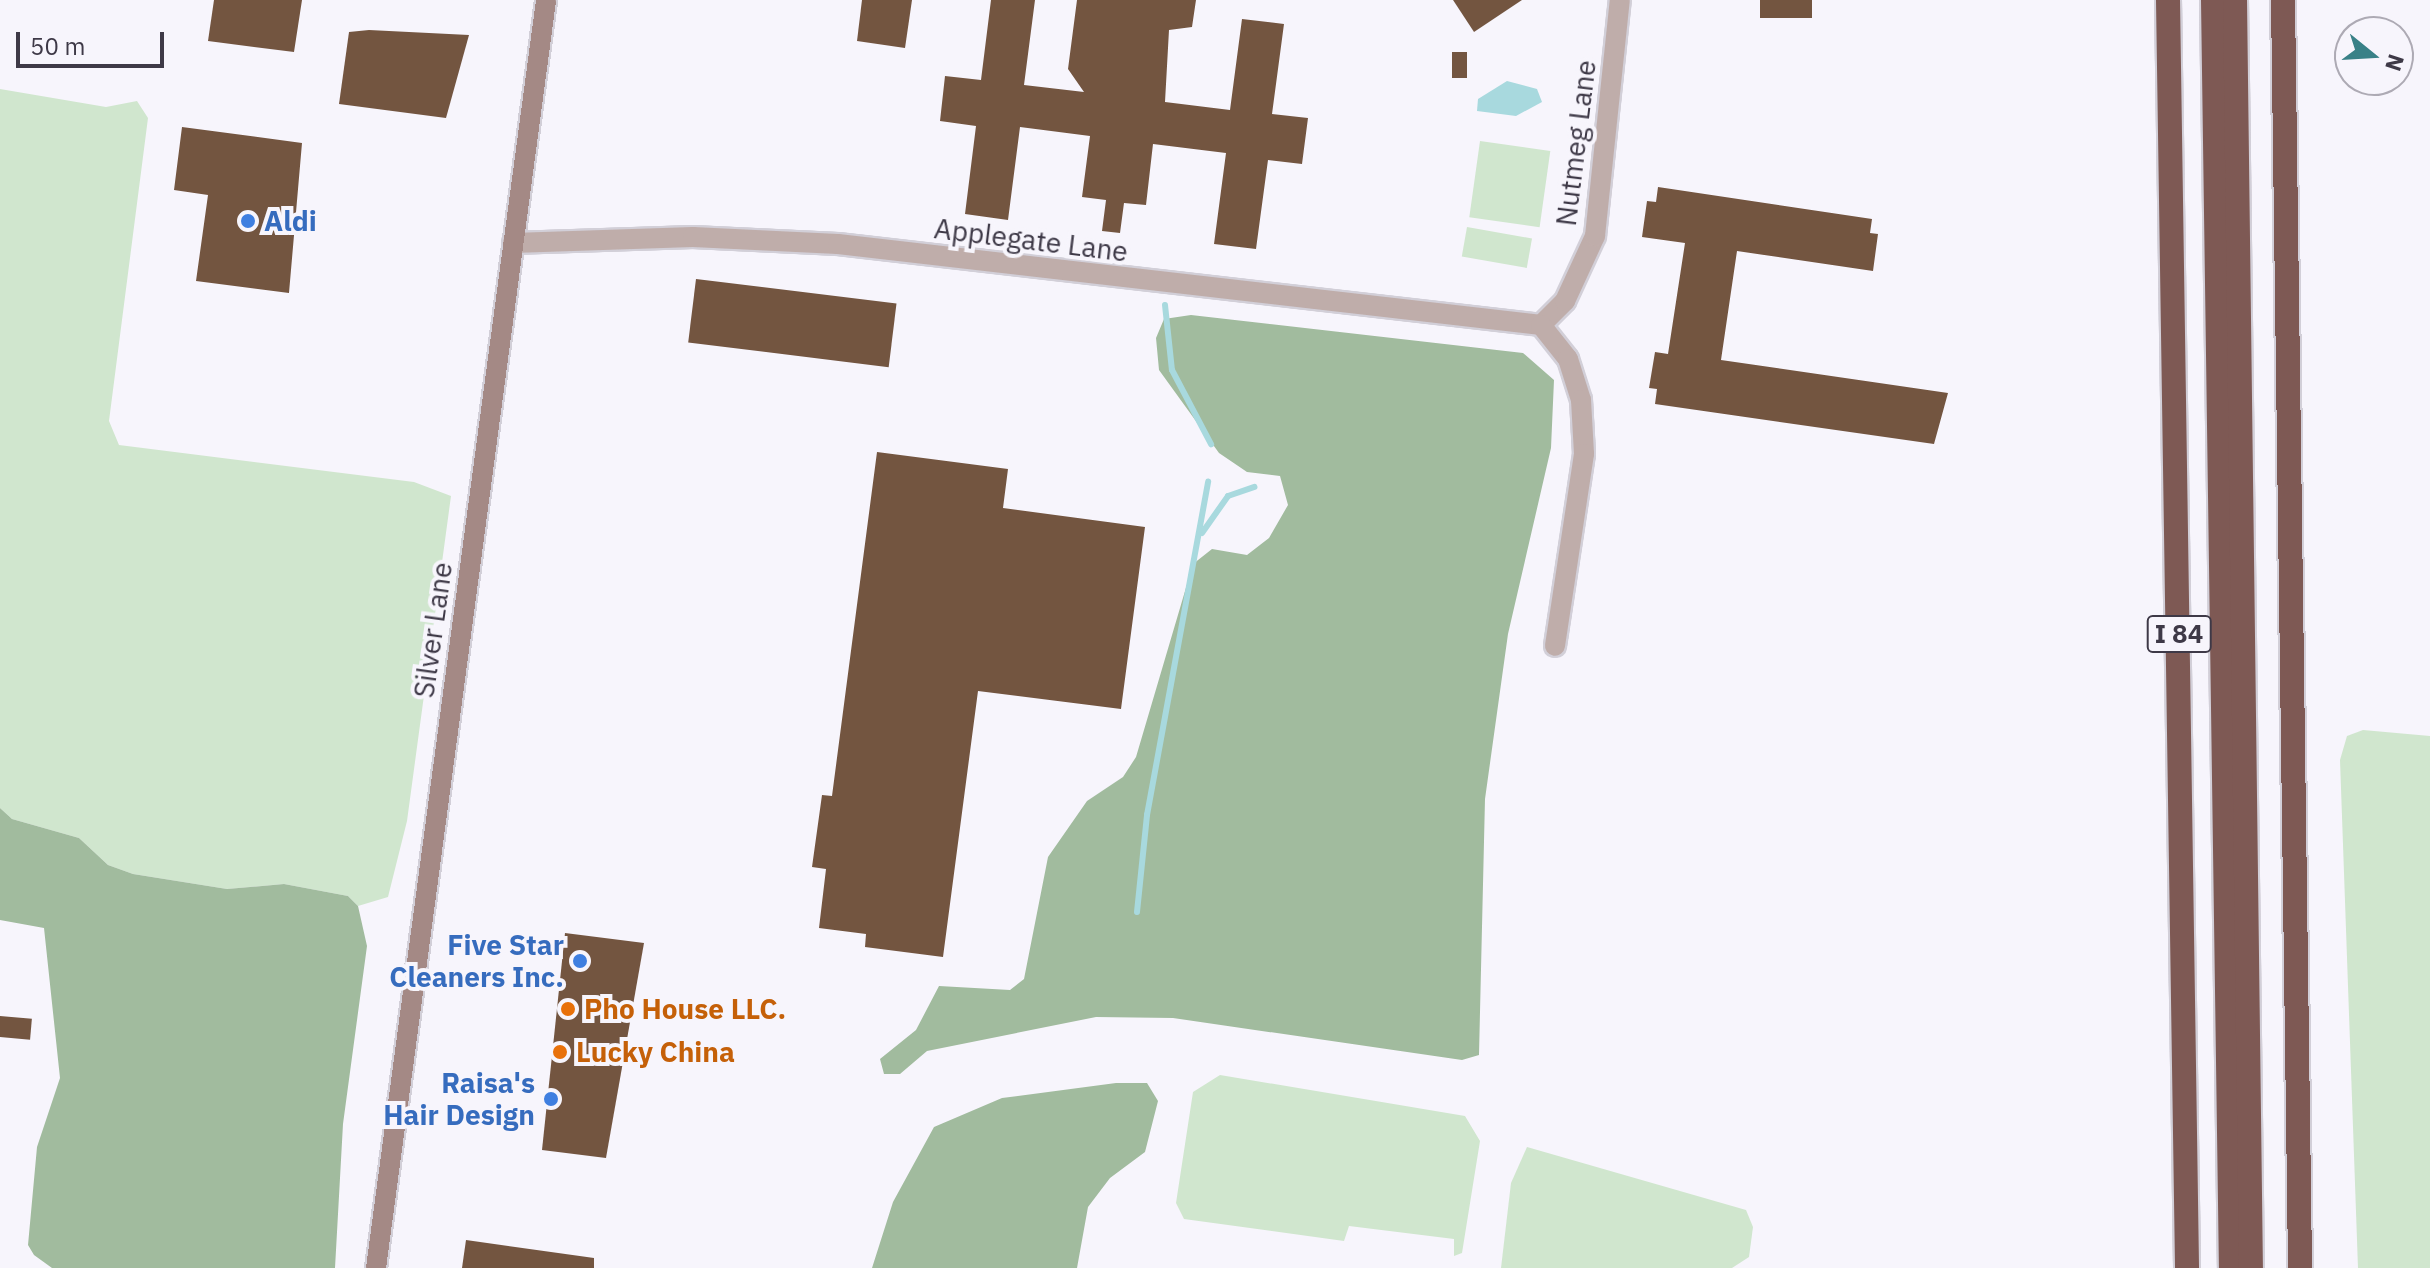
<!DOCTYPE html>
<html>
<head>
<meta charset="utf-8">
<style>
	body { margin:0 }
	#map { position:relative; width:2430px; height:1268px; overflow:hidden; background:#f7f5fc; font-family:"IBM Plex Sans",sans-serif }
	div>[style] { position:absolute }
	.green>* { inset:0; background:#d0e6ce; transform-origin:0 0 }
	.forest>* { inset:0; background:#a1bb9e }
	.water>* { inset:0; background:#a8d9de }
	.stream>* { height:6px; margin:-3px; padding:0 3px; transform-origin:3px; border-radius:3px; background:#a8d9de }
	.building>* { inset:0; background:#735540; transform-origin:0 0 }
	.roads { filter:drop-shadow(2px 0 #d2cfd8) drop-shadow(-2px 0 #d2cfd8) drop-shadow(0 2px #d2cfd8) drop-shadow(0 -2px #d2cfd8) }
	.minor>* { height:20px; margin:-10px; padding:0 10px; transform-origin:10px; border-radius:10px; background:#bfadaa }
	.secondary>* { height:20px; margin:-10px; padding:0 10px; transform-origin:10px; border-radius:10px; background:#a48985 }
	.motorway>* { height:24px; margin:-12px; padding:0 12px; transform-origin:12px; border-radius:12px; background:#7e5954 }
	.dots>* { width:22px; height:22px; translate:-50% -50%; box-sizing:border-box; border:4px solid #f7f5fc; border-radius:50% }
	span { translate:-50% -50%; white-space:nowrap; text-align:center; line-height:1.15; -webkit-text-stroke:8px #f7f5fc; paint-order:stroke }
	.shield-label span { padding:2px 6px; background:#f7f5fc; border:2px solid; border-radius:6px; -webkit-text-stroke-width:0 }
	.shield-label { font-size:26px; color:#3e3947; font-weight:700 }
	.street-label { font-size:28px; color:#3e3947 }
	.shop-label { font-size:28px; color:#366cbe; font-weight:700 }
	.left { translate:0 -50%; text-align:left }
	.right { translate:-100% -50%; text-align:right }
	.food-label { font-size:28px; color:#c56008; font-weight:700 }
	.north { position:absolute; left:2334px; top:16px; width:80px; height:80px; box-sizing:border-box; background:#f7f5fc; border:2px solid #adaab4; border-radius:50%; rotate:108deg; font-size:22px; font-weight:700; line-height:32px; text-align:center; color:#3e3947 }
	.north::after { content:''; display:block; margin:auto; width:28px; height:36px; background:#398187; clip-path:polygon(50% 0,100% 100%,50% 72%,0 100%) }
	.scale { position:absolute; left:16px; top:32px; width:148px; height:36px; box-sizing:border-box; border:4px solid #3e3947; border-top:0; padding-left:10px; font-size:24px; line-height:28px; white-space:nowrap; color:#3e3947; -webkit-text-stroke:6px #f7f5fc; paint-order:stroke }
</style>
</head>
<body>
<div id="map">
	<div class="green">
		<i style="clip-path:polygon(0 89px,106px 107px,137px 101px,148px 118px,109px 421px,119px 445px,414px 482px,451px 496px,407px 821px,388px 897px,358px 906px,348px 896px,284px 884px,227px 889px,133px 874px,108px 865px,79px 838px,12px 819px,0 808px)"></i>
		<i style="left:1480px;top:141px;width:71px;height:77px;rotate:8deg"></i>
		<i style="left:1467px;top:227px;width:66px;height:30px;rotate:10deg"></i>
		<i style="clip-path:polygon(2363px 730px,2430px 736px,2430px 1268px,2358px 1268px,2340px 760px,2347px 736px)"></i>
		<i style="clip-path:polygon(1220px 1075px,1465px 1116px,1480px 1141px,1462px 1253px,1454px 1256px,1454px 1239px,1349px 1226px,1344px 1241px,1184px 1219px,1176px 1203px,1193px 1092px)"></i>
		<i style="clip-path:polygon(1527px 1147px,1746px 1210px,1753px 1227px,1749px 1257px,1732px 1268px,1501px 1268px,1511px 1183px)"></i>
	</div>
	<div class="forest">
		<i style="clip-path:polygon(1191px 315px,1523px 353px,1554px 380px,1551px 448px,1508px 634px,1485px 799px,1479px 1055px,1462px 1060px,1173px 1018px,1096px 1017px,927px 1051px,900px 1074px,884px 1074px,880px 1059px,916px 1030px,939px 986px,1010px 990px,1024px 979px,1048px 857px,1087px 801px,1123px 777px,1136px 757px,1193px 564px,1212px 549px,1247px 555px,1269px 538px,1288px 505px,1280px 476px,1247px 472px,1219px 453px,1159px 370px,1156px 338px,1164px 319px)"></i>
		<i style="clip-path:polygon(0 808px,12px 819px,79px 838px,108px 865px,133px 874px,227px 889px,284px 884px,348px 896px,358px 906px,367px 946px,343px 1124px,335px 1268px,52px 1268px,34px 1255px,28px 1245px,37px 1147px,60px 1078px,44px 928px,0 920px)"></i>
		<i style="clip-path:polygon(1116px 1083px,1147px 1083px,1158px 1101px,1145px 1152px,1110px 1178px,1088px 1207px,1077px 1268px,872px 1268px,893px 1202px,934px 1127px,1002px 1098px)"></i>
	</div>
	<div class="water">
		<i style="clip-path:polygon(1507px 81px,1537px 89px,1542px 102px,1516px 116px,1477px 111px,1478px 99px)"></i>
	</div>
	<div class="stream">
		<i style="left:1165px;top:305px;width:65px;rotate:83.9deg"></i>
		<i style="left:1172px;top:370px;width:84px;rotate:62.2deg"></i>
		<i style="left:1202px;top:533px;width:45px;rotate:-54.9deg"></i>
		<i style="left:1228px;top:496px;width:28px;rotate:-19deg"></i>
		<i style="left:1137px;top:912px;width:98px;rotate:-84.1deg"></i>
		<i style="left:1147px;top:815px;width:339px;rotate:-79.6deg"></i>
	</div>
	<div class="building">
		<i style="clip-path:polygon(214px 0,302px 0,294px 52px,208px 41px)"></i>
		<i style="clip-path:polygon(862px 0,912px 0,905px 48px,857px 41px)"></i>
		<i style="clip-path:polygon(991px 0,1035px 0,1024px 85px,1084px 92px,1068px 69px,1077px 0,1196px 0,1192px 27px,1169px 30px,1165px 102px,1230px 110px,1242px 19px,1284px 24px,1272px 114px,1308px 118px,1302px 164px,1268px 160px,1256px 249px,1214px 244px,1226px 153px,1153px 144px,1146px 205px,1124px 203px,1120px 233px,1102px 231px,1106px 200px,1082px 197px,1090px 136px,1020px 127px,1008px 220px,965px 214px,976px 126px,940px 121px,945px 76px,981px 80px)"></i>
		<i style="clip-path:polygon(1453px 0,1522px 0,1474px 32px)"></i>
		<i style="left:1760px;top:0;width:52px;height:18px"></i>
		<i style="clip-path:polygon(369px 30px,469px 35px,446px 118px,339px 104px,349px 32px)"></i>
		<i style="left:1452px;top:52px;width:15px;height:26px"></i>
		<i style="clip-path:polygon(182px 127px,302px 143px,289px 293px,196px 281px,208px 195px,174px 190px)"></i>
		<i style="clip-path:polygon(1658px 187px,1872px 219px,1870px 233px,1878px 234px,1873px 271px,1737px 251px,1721px 360px,1948px 393px,1934px 444px,1655px 404px,1657px 389px,1649px 388px,1655px 352px,1668px 354px,1685px 243px,1642px 237px,1647px 201px,1656px 202px)"></i>
		<i style="left:696px;top:279px;width:202px;height:64px;rotate:7deg"></i>
		<i style="clip-path:polygon(877px 452px,1008px 469px,1003px 508px,1145px 527px,1121px 709px,978px 691px,943px 957px,865px 947px,866px 934px,819px 928px,826px 869px,812px 867px,822px 795px,832px 796px)"></i>
		<i style="clip-path:polygon(565px 933px,644px 943px,606px 1158px,542px 1150px)"></i>
		<i style="left:0;top:1016px;width:32px;height:21px;rotate:5deg"></i>
		<i style="clip-path:polygon(466px 1240px,594px 1258px,594px 1268px,462px 1268px)"></i>
	</div>
	<div class="roads">
		<div class="minor">
			<i style="left:513px;top:243px;width:180px;rotate:-1.9deg"></i>
			<i style="left:693px;top:237px;width:145px;rotate:2.8deg"></i>
			<i style="left:838px;top:244px;width:708px;rotate:6.57deg"></i>
			<i style="left:1541px;top:325px;width:34px;rotate:-45deg"></i>
			<i style="left:1565px;top:301px;width:72px;rotate:-65.2deg"></i>
			<i style="left:1595px;top:236px;width:237px;rotate:-84deg"></i>
			<i style="left:1541px;top:325px;width:43px;rotate:51.5deg"></i>
			<i style="left:1568px;top:359px;width:43px;rotate:72.4deg"></i>
			<i style="left:1581px;top:400px;width:54px;rotate:86.8deg"></i>
			<i style="left:1584px;top:454px;width:194px;rotate:98.6deg"></i>
		</div>
		<div class="secondary">
			<i style="left:376px;top:1268px;width:1279px;rotate:-82.36deg"></i>
		</div>
		<div class="motorway">
			<i style="left:2168px;top:0;width:1268px;rotate:89.14deg"></i>
			<i style="left:2213px;top:0;width:1268px;rotate:89.19deg"></i>
			<i style="left:2235px;top:0;width:1268px;rotate:89.28deg"></i>
			<i style="left:2283px;top:0;width:1268px;rotate:89.23deg"></i>
		</div>
	</div>
	<div class="dots">
		<i style="left:248px;top:221px;background:#3f7fe0"></i>
		<i style="left:580px;top:961px;background:#3f7fe0"></i>
		<i style="left:568px;top:1009px;background:#e8710a"></i>
		<i style="left:560px;top:1052px;background:#e8710a"></i>
		<i style="left:551px;top:1099px;background:#3f7fe0"></i>
	</div>
	<div class="shield-label">
		<span style="left:2179px;top:634px">I 84</span>
	</div>
	<div class="street-label">
		<span style="left:1576px;top:143px;rotate:-83deg">Nutmeg Lane</span>
		<span style="left:1031px;top:240px;rotate:7deg">Applegate Lane</span>
		<span style="left:433px;top:630px;rotate:-82deg">Silver Lane</span>
	</div>
	<div class="shop-label">
		<span class="left" style="left:264px;top:221px">Aldi</span>
		<span class="right" style="left:564px;top:961px">Five Star<br>Cleaners Inc.</span>
		<span class="right" style="left:535px;top:1099px">Raisa's<br>Hair Design</span>
	</div>
	<div class="food-label">
		<span class="left" style="left:584px;top:1009px">Pho House LLC.</span>
		<span class="left" style="left:576px;top:1052px">Lucky China</span>
	</div>
	<div class="north">N</div>
	<div class="scale">50 m</div>
</div>
</body>
</html>
